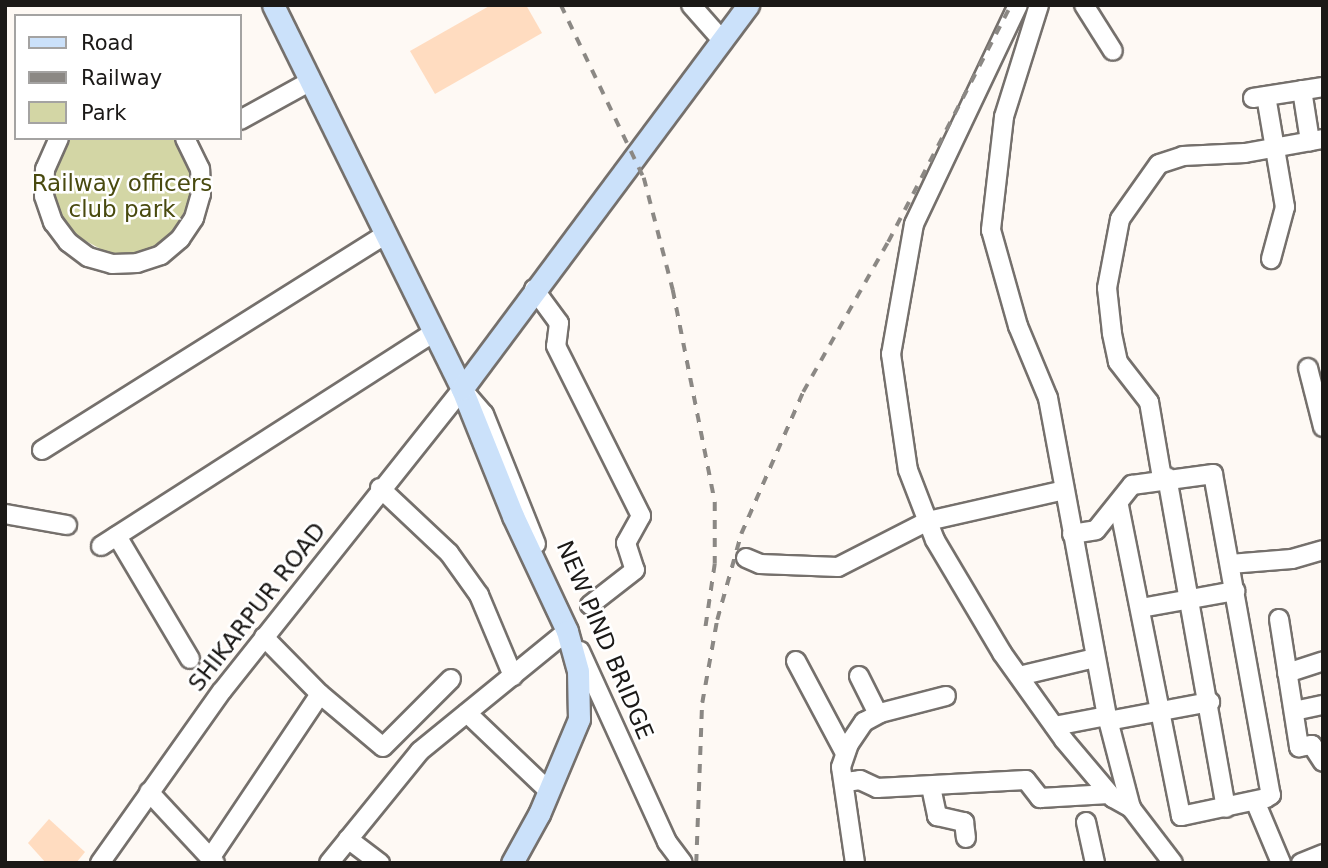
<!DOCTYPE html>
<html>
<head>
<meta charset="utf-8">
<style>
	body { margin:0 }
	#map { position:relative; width:1328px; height:868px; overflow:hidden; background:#fef9f4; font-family:"DejaVu Sans",sans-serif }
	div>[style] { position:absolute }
	.green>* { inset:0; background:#d3d6a5 }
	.building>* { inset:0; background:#ffdcc0 }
	.roads { filter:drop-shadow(2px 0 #75706c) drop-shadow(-2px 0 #75706c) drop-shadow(0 2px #75706c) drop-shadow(0 -2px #75706c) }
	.minor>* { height:18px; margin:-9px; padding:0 9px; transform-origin:9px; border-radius:9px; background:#fff }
	.major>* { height:21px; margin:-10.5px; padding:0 10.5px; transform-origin:10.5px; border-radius:10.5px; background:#cbe1fa }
	.rail>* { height:3.5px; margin-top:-1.75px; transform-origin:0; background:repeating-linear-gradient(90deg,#8b8884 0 9px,transparent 0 18px) }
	span { translate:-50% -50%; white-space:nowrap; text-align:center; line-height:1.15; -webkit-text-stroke:5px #fff; paint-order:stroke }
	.park-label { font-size:23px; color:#494a0f }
	.street-label { font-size:23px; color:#1b1917 }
	.frame { position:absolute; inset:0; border:7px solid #1b1917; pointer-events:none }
	.legend { position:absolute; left:14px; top:14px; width:228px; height:126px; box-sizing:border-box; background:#fff; border:2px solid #a4a3a2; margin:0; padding:9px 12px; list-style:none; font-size:21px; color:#1b1917 }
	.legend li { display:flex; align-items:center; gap:14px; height:35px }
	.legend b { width:35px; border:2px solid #a4a3a2 }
</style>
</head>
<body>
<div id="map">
	<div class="green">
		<i style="clip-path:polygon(71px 138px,174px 138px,192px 174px,192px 197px,171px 236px,153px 249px,132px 255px,110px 254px,71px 233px,58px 213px,52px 189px,55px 165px)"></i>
	</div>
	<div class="building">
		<i style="clip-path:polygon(491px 5px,526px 5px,542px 33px,435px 94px,410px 51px)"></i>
		<i style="clip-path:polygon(49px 819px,85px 852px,76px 863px,46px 863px,28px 843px)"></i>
	</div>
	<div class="roads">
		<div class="minor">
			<i style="left:691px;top:5px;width:47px;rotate:48.5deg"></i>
			<i style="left:1018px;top:5px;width:242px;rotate:115.4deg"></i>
			<i style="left:914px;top:224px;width:132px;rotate:100deg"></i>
			<i style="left:891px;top:354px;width:117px;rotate:81.7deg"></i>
			<i style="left:908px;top:470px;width:75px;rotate:68.9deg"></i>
			<i style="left:935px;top:540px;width:131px;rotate:59.3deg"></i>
			<i style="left:1002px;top:653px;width:107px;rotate:54.5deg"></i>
			<i style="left:1064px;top:740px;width:76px;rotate:49.8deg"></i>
			<i style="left:1113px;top:798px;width:21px;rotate:29deg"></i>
			<i style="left:1131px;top:808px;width:69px;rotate:52.6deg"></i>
			<i style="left:1039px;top:5px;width:117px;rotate:107.4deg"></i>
			<i style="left:1004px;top:117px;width:114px;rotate:96.6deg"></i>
			<i style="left:991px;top:230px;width:100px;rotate:74.3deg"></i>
			<i style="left:1018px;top:326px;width:78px;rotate:67.4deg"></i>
			<i style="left:1048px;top:398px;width:323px;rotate:79.5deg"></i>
			<i style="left:1107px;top:716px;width:95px;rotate:75.4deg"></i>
			<i style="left:1084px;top:5px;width:54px;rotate:57.8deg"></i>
			<i style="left:1302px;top:90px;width:52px;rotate:81.1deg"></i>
			<i style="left:1266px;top:96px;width:113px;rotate:80.3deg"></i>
			<i style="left:1285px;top:207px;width:54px;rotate:105.1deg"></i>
			<i style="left:1253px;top:98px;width:71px;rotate:-8.9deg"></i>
			<i style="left:240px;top:120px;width:81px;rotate:-28.8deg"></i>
			<i style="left:59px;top:138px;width:34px;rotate:114deg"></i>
			<i style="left:45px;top:169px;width:27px;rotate:92deg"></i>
			<i style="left:44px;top:196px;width:28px;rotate:71deg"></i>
			<i style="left:53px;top:222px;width:25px;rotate:53deg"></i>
			<i style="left:68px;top:242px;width:25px;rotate:37deg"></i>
			<i style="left:88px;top:257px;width:25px;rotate:16deg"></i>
			<i style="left:112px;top:264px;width:25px;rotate:-2deg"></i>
			<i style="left:137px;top:263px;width:25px;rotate:-18deg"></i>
			<i style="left:161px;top:255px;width:25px;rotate:-40deg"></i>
			<i style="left:180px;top:239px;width:25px;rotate:-56deg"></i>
			<i style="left:194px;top:218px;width:25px;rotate:-74deg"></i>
			<i style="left:201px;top:194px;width:25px;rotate:-92deg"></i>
			<i style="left:200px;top:169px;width:34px;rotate:-116deg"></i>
			<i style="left:534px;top:289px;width:42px;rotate:53.7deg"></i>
			<i style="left:559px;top:323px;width:23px;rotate:97deg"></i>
			<i style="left:556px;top:346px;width:190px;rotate:63.4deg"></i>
			<i style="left:641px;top:516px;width:31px;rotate:119deg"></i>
			<i style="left:626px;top:543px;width:28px;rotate:72deg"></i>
			<i style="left:635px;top:570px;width:57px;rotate:142.1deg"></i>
			<i style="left:1308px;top:368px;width:61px;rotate:75.7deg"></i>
			<i style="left:42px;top:450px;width:407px;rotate:-32.1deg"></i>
			<i style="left:1167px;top:477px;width:336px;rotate:79.9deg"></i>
			<i style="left:1162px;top:478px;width:77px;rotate:-99.7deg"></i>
			<i style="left:1149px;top:402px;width:51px;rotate:-127.8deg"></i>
			<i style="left:1118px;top:362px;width:30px;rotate:-102deg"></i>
			<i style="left:1112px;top:333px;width:45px;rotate:-96.3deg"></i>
			<i style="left:1107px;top:288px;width:70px;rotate:-79.3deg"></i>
			<i style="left:1120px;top:219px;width:67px;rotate:-54.7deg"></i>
			<i style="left:1159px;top:164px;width:25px;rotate:-18deg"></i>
			<i style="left:1183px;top:156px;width:62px;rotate:-2.8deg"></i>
			<i style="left:1245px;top:153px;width:79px;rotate:-10.2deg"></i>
			<i style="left:380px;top:488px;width:95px;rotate:43.3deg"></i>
			<i style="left:449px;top:553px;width:52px;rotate:54.5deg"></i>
			<i style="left:479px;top:595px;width:88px;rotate:67.2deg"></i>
			<i style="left:5px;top:514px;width:63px;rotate:10.1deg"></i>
			<i style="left:1072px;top:534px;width:24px;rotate:-9deg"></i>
			<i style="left:1096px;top:530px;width:58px;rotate:-51.3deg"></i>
			<i style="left:1132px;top:485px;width:82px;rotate:-7.7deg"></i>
			<i style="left:1213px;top:474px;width:326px;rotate:79.8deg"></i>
			<i style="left:1271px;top:795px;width:6px;rotate:149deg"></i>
			<i style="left:1266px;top:798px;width:87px;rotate:168deg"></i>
			<i style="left:1181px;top:816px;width:317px;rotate:-101.3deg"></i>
			<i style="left:117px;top:536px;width:143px;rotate:59.3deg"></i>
			<i style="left:101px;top:546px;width:396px;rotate:-32.7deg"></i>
			<i style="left:746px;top:558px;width:15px;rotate:23deg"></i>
			<i style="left:760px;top:564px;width:78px;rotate:2.2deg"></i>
			<i style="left:838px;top:567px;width:101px;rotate:-27.1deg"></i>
			<i style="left:928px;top:521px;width:139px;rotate:-12.8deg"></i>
			<i style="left:1230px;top:564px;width:62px;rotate:-4.6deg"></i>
			<i style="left:1292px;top:559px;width:32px;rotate:-16deg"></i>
			<i style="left:1141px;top:608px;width:96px;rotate:-10.3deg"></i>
			<i style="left:1279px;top:619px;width:130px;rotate:81.1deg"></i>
			<i style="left:1299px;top:747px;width:13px;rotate:-9deg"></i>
			<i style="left:1312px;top:745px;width:20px;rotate:57deg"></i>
			<i style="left:580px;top:651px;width:210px;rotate:65.5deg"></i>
			<i style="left:667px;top:842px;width:26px;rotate:53deg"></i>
			<i style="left:796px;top:661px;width:104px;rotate:62deg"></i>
			<i style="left:1287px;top:673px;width:38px;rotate:-18deg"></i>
			<i style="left:859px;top:676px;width:42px;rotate:63.4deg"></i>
			<i style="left:1019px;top:676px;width:78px;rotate:-13.3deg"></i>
			<i style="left:320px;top:694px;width:82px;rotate:40.1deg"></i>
			<i style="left:383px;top:747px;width:96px;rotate:-45deg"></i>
			<i style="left:1294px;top:711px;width:30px;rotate:-12deg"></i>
			<i style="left:467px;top:713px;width:113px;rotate:43.6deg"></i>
			<i style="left:1108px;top:721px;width:104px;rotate:-10.6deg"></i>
			<i style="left:1055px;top:726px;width:53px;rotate:-10.9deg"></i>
			<i style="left:846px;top:782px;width:14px;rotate:-8deg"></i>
			<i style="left:860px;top:780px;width:19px;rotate:25deg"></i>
			<i style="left:877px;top:788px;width:149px;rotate:-3.1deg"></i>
			<i style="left:1026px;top:780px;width:23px;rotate:52deg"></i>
			<i style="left:1040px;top:798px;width:69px;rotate:-3.3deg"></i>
			<i style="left:931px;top:787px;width:30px;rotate:78deg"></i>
			<i style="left:937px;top:816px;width:28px;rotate:13deg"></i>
			<i style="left:964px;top:822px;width:16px;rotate:83deg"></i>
			<i style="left:149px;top:792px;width:97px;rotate:47.1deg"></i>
			<i style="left:1255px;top:801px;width:67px;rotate:67.2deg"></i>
			<i style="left:1086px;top:822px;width:42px;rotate:77.6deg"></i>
			<i style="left:348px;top:839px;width:40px;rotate:37deg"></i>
			<i style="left:211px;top:857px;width:196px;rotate:-56.2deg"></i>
			<i style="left:320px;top:694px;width:80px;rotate:-134.5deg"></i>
			<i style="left:100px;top:863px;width:211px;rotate:-54.7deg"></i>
			<i style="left:222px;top:691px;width:386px;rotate:-51.5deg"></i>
			<i style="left:462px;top:389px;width:33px;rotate:49deg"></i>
			<i style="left:484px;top:414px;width:140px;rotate:68.2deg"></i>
			<i style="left:329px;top:863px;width:144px;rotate:-50.9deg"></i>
			<i style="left:420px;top:751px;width:190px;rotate:-39.2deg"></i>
			<i style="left:855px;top:863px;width:97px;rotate:-98.3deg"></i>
			<i style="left:841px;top:767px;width:24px;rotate:-71deg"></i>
			<i style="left:849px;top:744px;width:27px;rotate:-56deg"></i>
			<i style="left:864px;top:722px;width:18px;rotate:-29deg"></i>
			<i style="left:880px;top:713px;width:68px;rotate:-14.4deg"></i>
			<i style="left:1301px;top:863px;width:24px;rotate:-22deg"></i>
		</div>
		<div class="major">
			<i style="left:273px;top:5px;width:428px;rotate:63.8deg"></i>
			<i style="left:462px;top:389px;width:137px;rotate:68.1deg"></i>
			<i style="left:513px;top:516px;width:127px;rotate:64.8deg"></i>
			<i style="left:567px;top:631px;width:41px;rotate:74.6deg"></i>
			<i style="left:578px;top:671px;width:48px;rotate:88.8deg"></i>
			<i style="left:579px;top:719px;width:103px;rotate:112.8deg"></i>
			<i style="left:539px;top:814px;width:56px;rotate:118.9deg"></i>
			<i style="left:462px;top:389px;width:479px;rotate:-53.3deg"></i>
		</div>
	</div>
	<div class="rail">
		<i style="left:561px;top:5px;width:192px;rotate:64.4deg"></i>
		<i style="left:644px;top:178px;width:116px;rotate:75.5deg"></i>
		<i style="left:673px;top:290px;width:216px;rotate:78.8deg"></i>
		<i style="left:715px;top:502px;width:62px;rotate:90deg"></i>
		<i style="left:715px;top:564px;width:69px;rotate:98.4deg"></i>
		<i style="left:696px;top:863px;width:160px;rotate:-87.9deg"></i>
		<i style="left:702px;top:703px;width:84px;rotate:-79.8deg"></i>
		<i style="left:717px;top:620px;width:89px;rotate:-74.4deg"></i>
		<i style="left:741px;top:534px;width:155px;rotate:-66.4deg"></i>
		<i style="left:803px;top:392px;width:172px;rotate:-60.5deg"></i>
		<i style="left:888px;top:242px;width:267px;rotate:-62.6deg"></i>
	</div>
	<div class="park-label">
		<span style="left:122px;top:196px">Railway officers<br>club park</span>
	</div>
	<div class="street-label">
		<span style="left:257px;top:607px;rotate:-52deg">SHIKARPUR ROAD</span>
		<span style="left:605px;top:640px;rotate:67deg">NEW PIND BRIDGE</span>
	</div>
	<div class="frame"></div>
	<ul class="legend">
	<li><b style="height:9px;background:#cbe1fa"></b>Road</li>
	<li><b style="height:9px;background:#8b8884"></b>Railway</li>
	<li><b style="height:19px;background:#d3d6a5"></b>Park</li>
	</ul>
</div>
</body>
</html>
